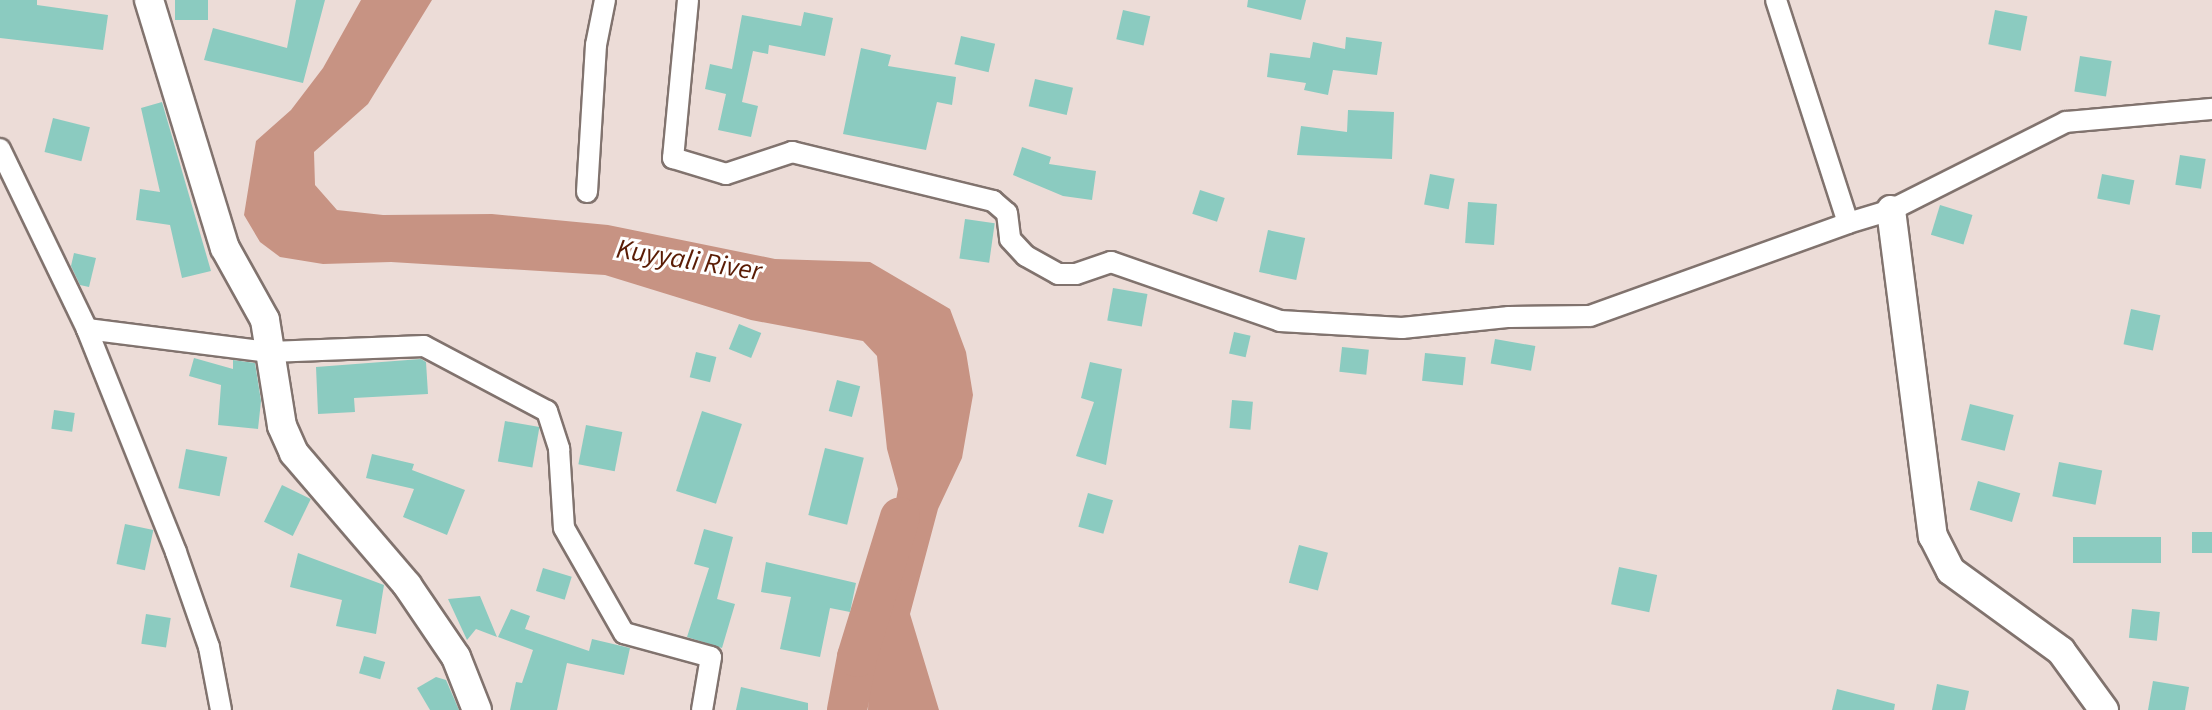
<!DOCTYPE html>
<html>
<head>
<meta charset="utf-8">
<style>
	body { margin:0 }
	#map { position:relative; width:2212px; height:710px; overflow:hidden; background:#ecdcd7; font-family:"Source Sans 3",sans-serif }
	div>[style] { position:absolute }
	.water>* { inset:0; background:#c79383 }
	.river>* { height:40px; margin:-20px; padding:0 20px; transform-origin:20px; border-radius:20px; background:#c79383 }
	.building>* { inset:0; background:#8bcbc0; transform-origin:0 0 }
	.roads { filter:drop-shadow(2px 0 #81736e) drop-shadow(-2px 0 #81736e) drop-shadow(0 2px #81736e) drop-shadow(0 -2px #81736e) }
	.street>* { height:20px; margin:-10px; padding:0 10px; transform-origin:10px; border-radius:10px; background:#fff }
	.secondary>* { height:28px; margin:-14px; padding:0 14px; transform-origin:14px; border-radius:14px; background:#fff }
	span { translate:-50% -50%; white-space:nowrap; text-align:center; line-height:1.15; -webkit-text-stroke:6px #fff; paint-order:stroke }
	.water-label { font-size:28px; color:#5a1c05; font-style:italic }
</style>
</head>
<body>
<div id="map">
	<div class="water">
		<i style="clip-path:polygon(361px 0,432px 0,368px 104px,314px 152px,315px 185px,337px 210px,383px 215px,492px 214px,608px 225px,775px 259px,870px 262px,950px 309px,966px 352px,973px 395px,962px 458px,938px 509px,910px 614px,939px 710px,868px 710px,870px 649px,898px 489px,887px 449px,877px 356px,863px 341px,751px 320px,605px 275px,391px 262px,323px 264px,280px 257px,260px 242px,244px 215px,256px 141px,291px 110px,323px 68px)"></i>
	</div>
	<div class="river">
		<i style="left:847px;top:710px;width:54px;rotate:-79.3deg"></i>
		<i style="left:857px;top:657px;width:146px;rotate:-72.9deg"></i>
	</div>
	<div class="building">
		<i style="clip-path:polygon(0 0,37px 0,37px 5px,108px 15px,103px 50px,0 38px)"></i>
		<i style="left:175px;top:0;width:33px;height:20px"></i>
		<i style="clip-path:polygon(296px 0,325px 0,303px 83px,204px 60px,213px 28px,287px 48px)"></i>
		<i style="clip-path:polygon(1248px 0,1306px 0,1301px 20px,1247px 7px)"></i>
		<i style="left:1123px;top:10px;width:28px;height:30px;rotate:13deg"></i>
		<i style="left:1995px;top:10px;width:33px;height:35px;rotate:11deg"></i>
		<i style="clip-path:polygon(804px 12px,833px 18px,825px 56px,769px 45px,768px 54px,753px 51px,742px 102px,758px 106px,751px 137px,718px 130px,726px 94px,705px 89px,710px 64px,732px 69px,742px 15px,801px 26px)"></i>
		<i style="left:961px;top:36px;width:35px;height:29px;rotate:13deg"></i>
		<i style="clip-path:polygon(1346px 37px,1382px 42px,1377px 75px,1333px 70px,1328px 95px,1304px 90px,1306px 83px,1267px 77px,1270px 53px,1310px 58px,1313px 42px,1345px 49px)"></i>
		<i style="clip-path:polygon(861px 48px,891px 55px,888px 66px,956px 77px,952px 105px,937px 102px,926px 150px,843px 134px)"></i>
		<i style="left:2080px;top:56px;width:32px;height:36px;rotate:9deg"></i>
		<i style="left:1035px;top:79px;width:39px;height:28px;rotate:13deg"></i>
		<i style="clip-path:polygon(162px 102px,211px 271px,182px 278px,170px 225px,136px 220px,140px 189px,160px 192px,141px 108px)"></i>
		<i style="clip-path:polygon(1348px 110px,1394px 112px,1392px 159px,1297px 155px,1301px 126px,1347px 132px)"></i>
		<i style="left:53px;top:118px;width:38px;height:35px;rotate:14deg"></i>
		<i style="clip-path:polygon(1022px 147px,1051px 157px,1049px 164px,1096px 171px,1092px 200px,1063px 196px,1013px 175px)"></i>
		<i style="left:2180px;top:155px;width:26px;height:30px;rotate:9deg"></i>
		<i style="left:1430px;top:174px;width:25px;height:31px;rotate:11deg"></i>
		<i style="left:2102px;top:174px;width:33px;height:25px;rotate:11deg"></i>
		<i style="left:1200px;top:190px;width:26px;height:25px;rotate:18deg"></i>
		<i style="left:1468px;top:202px;width:29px;height:41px;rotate:4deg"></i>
		<i style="left:1940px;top:205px;width:34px;height:31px;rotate:17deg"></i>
		<i style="left:965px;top:219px;width:30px;height:40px;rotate:8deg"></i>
		<i style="left:1268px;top:230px;width:38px;height:43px;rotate:12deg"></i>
		<i style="clip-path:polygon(74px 253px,96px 258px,89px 287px,80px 285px,71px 266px)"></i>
		<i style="left:1113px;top:288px;width:35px;height:33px;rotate:10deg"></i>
		<i style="left:2131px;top:309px;width:30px;height:36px;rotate:12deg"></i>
		<i style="left:739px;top:324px;width:24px;height:27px;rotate:22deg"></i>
		<i style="left:1234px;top:332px;width:17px;height:22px;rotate:13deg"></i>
		<i style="left:1495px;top:339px;width:41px;height:25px;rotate:10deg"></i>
		<i style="left:1342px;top:347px;width:27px;height:25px;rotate:6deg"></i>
		<i style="left:696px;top:352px;width:21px;height:26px;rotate:14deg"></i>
		<i style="left:1425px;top:353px;width:41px;height:28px;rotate:6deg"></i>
		<i style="clip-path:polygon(194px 358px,233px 369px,233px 360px,255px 363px,261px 401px,258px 429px,218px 425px,221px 385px,189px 376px)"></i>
		<i style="clip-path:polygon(421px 359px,426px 362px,428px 394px,354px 398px,355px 412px,318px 414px,316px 367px)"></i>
		<i style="clip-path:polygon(1090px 362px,1122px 369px,1106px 465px,1076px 456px,1094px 402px,1081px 398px)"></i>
		<i style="left:837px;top:380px;width:24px;height:32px;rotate:15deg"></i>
		<i style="left:1232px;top:400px;width:21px;height:28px;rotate:5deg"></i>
		<i style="left:1970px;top:404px;width:45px;height:37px;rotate:14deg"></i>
		<i style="left:54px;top:410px;width:21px;height:19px;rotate:8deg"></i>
		<i style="left:702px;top:411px;width:42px;height:84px;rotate:18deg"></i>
		<i style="left:505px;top:421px;width:35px;height:41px;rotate:10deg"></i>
		<i style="left:586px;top:425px;width:37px;height:40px;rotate:11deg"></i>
		<i style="left:825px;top:448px;width:40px;height:69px;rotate:14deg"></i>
		<i style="left:186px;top:449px;width:42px;height:40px;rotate:11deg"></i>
		<i style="clip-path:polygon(372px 454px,414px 464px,412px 470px,465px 490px,447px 535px,403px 517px,414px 489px,366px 478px)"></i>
		<i style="left:2059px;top:462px;width:44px;height:35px;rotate:11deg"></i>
		<i style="left:1978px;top:481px;width:44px;height:30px;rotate:16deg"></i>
		<i style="left:282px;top:485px;width:32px;height:41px;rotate:26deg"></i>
		<i style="left:1088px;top:493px;width:26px;height:35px;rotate:16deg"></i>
		<i style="left:125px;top:524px;width:29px;height:41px;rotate:12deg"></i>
		<i style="clip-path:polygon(704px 529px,733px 537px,717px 599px,735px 604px,722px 648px,687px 637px,709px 568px,694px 564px)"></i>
		<i style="left:2212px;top:532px;width:21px;height:20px;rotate:90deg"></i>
		<i style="left:2161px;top:537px;width:26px;height:88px;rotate:90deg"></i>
		<i style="left:1299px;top:545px;width:30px;height:39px;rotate:15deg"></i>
		<i style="clip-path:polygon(298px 553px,384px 585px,376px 634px,336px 626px,342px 600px,290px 587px)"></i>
		<i style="clip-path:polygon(766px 562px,856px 583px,850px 612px,830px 608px,820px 657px,780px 649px,791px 597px,761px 592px)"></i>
		<i style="left:1619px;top:567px;width:39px;height:38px;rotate:12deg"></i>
		<i style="left:543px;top:568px;width:30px;height:24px;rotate:17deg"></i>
		<i style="clip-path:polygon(480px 596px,497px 637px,476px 629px,467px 640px,448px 599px)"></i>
		<i style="clip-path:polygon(511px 609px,530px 616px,525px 629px,589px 651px,592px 639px,630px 648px,624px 675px,567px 663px,557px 710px,510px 710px,516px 682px,522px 683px,533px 650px,498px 637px)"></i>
		<i style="left:2132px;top:609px;width:28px;height:29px;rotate:6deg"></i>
		<i style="left:146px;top:614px;width:25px;height:30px;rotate:9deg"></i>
		<i style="left:364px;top:656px;width:22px;height:18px;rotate:16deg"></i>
		<i style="clip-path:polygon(436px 677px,446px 680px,459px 710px,430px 710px,417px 688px)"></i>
		<i style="clip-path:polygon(2153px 681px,2189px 687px,2185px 710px,2148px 710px)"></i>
		<i style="clip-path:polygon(1937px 684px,1969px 691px,1965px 710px,1932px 710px)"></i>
		<i style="clip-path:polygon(741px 687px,808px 703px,808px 710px,736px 710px)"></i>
		<i style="clip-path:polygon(1837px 689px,1895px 704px,1894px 710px,1832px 710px)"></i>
	</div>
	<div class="roads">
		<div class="street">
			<i style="left:688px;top:0;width:159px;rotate:95.4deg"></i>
			<i style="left:673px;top:158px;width:55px;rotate:16.8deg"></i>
			<i style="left:726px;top:174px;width:70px;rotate:-18.4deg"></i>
			<i style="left:792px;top:152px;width:207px;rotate:13.7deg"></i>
			<i style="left:993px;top:201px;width:18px;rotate:41deg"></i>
			<i style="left:1007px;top:213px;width:26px;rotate:83deg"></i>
			<i style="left:1010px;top:239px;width:23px;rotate:47deg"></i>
			<i style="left:1026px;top:256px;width:37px;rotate:29deg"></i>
			<i style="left:1058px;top:274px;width:18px"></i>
			<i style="left:1076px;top:274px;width:37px;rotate:-19deg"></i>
			<i style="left:1111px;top:262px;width:179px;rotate:19.2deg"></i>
			<i style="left:1280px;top:321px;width:122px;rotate:3.3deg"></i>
			<i style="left:1402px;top:328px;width:108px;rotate:-5.9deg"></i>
			<i style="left:1509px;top:317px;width:81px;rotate:-0.7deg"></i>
			<i style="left:1590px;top:316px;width:274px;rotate:-19.8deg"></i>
			<i style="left:1776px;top:0;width:234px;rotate:72.1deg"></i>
			<i style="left:1848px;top:223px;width:45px;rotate:-16.8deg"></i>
			<i style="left:1891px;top:210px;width:196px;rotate:-26.7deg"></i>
			<i style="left:2066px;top:122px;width:147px;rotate:-5.1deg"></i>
			<i style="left:0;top:149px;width:200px;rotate:64.2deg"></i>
			<i style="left:587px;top:192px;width:147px;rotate:-86.5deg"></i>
			<i style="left:596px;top:45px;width:46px;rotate:-78.7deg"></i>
			<i style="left:221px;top:710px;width:64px;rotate:-100.8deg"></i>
			<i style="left:209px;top:647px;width:101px;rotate:-109.2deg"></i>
			<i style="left:176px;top:552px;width:240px;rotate:-111.8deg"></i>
			<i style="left:87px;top:329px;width:184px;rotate:7.2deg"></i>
			<i style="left:270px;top:352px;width:154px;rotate:-2.2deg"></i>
			<i style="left:424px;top:346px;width:139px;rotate:27.9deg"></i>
			<i style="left:547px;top:411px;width:40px;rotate:72deg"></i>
			<i style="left:559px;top:449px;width:79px;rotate:86.4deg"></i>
			<i style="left:564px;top:528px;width:121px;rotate:60.3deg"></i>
			<i style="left:624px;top:633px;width:90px;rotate:15.4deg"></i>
			<i style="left:711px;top:657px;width:54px;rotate:99.6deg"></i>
		</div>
		<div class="secondary">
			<i style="left:149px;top:0;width:259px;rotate:73deg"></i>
			<i style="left:225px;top:248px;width:82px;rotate:60.9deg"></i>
			<i style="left:265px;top:320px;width:107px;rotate:80.9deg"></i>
			<i style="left:282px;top:426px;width:30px;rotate:66deg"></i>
			<i style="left:294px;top:453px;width:174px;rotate:49.4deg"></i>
			<i style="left:407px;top:585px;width:87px;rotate:55.8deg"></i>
			<i style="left:456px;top:657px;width:57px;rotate:68.4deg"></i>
			<i style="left:1891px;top:210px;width:329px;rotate:82.7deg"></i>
			<i style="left:1933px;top:536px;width:39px;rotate:63deg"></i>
			<i style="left:1951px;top:571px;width:136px;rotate:36deg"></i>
			<i style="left:2061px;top:651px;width:73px;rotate:53.9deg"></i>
		</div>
	</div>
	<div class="water-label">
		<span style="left:689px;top:260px;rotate:9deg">Kuyyali River</span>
	</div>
</div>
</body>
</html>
